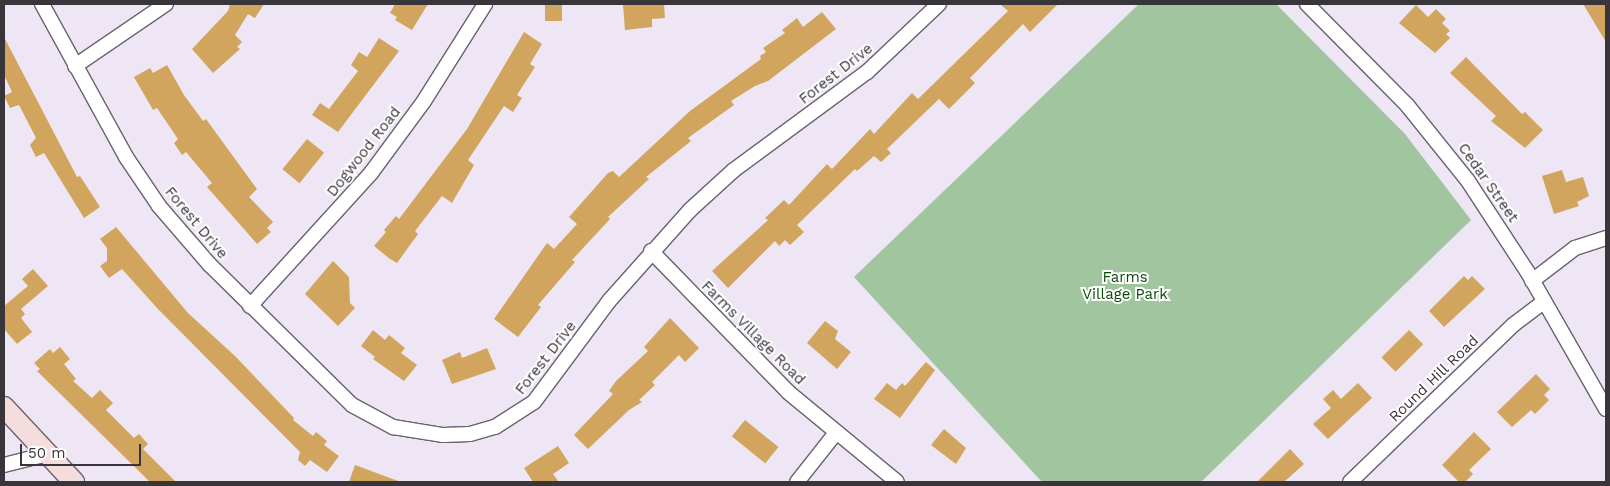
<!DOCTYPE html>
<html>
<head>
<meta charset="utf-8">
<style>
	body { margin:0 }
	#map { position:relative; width:1610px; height:486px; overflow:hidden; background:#eee6f4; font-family:"Work Sans",sans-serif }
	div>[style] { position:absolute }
	.green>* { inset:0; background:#a1c59e }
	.building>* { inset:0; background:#d2a55e; transform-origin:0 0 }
	.roads { filter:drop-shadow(1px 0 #6a626f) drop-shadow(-1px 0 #6a626f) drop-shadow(0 1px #6a626f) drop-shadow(0 -1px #6a626f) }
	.street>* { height:14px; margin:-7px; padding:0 7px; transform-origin:7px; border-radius:7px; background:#fff }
	.secondary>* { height:20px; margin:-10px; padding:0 10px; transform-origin:10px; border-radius:10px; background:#f4dddc }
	span { translate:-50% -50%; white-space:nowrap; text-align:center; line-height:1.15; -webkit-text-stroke:4px #fff; paint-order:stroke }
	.street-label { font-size:15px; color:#39363b }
	.park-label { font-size:15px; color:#0c480c }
	.frame { position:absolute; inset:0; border:5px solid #39363b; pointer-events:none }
	.scale { position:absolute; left:20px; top:444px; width:121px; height:22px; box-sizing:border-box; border:2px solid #39363b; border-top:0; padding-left:6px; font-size:15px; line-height:18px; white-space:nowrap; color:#39363b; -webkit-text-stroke:4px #fff; paint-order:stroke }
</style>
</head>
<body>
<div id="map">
	<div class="green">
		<i style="clip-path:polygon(1139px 4px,1276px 4px,1405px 134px,1471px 220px,1201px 482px,1042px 482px,854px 277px)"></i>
	</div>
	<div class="building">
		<i style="clip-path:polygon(230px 4px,264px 4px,255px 18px,248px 14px,235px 35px,242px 42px,237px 47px,240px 49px,213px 73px,192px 49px,228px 11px)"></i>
		<i style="clip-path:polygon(395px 4px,428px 4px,412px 30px,395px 20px,397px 17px,390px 13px)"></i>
		<i style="left:545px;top:4px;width:17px;height:17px"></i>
		<i style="clip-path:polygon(634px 4px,664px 4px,665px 18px,652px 19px,652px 27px,625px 30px,623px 5px)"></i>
		<i style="clip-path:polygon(1000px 4px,1058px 4px,1030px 32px,1023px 24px,970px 78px,975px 83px,949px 109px,939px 99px,887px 149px,891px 153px,881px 162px,874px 156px,857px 171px,855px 169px,797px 225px,804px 232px,790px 245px,785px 240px,779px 246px,775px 241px,728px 288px,712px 271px,768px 220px,765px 218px,784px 200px,789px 205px,827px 164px,832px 169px,870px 129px,874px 134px,912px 93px,918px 99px,1008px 11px)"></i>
		<i style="clip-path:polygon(1583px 4px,1606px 4px,1606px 42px)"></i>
		<i style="clip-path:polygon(1416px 5px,1428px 17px,1436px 9px,1446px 19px,1442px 23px,1450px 31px,1446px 34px,1450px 38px,1435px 53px,1399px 23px)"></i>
		<i style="clip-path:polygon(822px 12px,836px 29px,768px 81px,755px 86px,731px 101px,734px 105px,688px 138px,691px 141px,646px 177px,649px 179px,608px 217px,610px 219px,572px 260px,575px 262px,538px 305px,541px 307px,518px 337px,494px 319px,547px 243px,554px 249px,577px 224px,569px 217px,608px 173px,613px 171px,619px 177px,690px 111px,761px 59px,760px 56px,766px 52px,763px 48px,785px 33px,782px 30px,797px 18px,803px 27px)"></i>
		<i style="clip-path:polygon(524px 32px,542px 44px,530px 64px,535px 67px,517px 95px,522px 98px,513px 112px,504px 106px,468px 160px,474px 165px,452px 203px,442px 196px,415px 231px,418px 234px,397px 263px,390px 259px,374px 246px,386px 232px,384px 230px,396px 216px,399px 219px,467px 129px)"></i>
		<i style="clip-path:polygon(4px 37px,77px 177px,80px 176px,100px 207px,84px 218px,44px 153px,36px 157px,30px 145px,36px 138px,19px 105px,10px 108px,4px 96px,12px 92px,4px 75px)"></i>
		<i style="clip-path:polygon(379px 38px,399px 51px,338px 132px,312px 115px,320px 103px,329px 109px,358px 71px,351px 65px,359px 52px,367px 57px)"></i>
		<i style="clip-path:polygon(1466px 57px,1522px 114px,1525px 112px,1543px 130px,1525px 148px,1491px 121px,1496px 116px,1450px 73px)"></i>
		<i style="clip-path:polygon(167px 65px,184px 95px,203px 121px,206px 119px,257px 189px,249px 197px,273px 222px,267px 228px,271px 232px,257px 244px,207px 187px,212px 183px,186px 152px,182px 155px,174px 143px,178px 139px,157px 108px,153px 110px,134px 77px,150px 68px,153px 73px)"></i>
		<i style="left:307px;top:139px;width:22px;height:39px;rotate:39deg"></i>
		<i style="clip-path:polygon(1562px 170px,1566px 182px,1583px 177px,1589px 196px,1577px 202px,1579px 206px,1554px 214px,1542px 176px)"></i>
		<i style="clip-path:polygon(116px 227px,188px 313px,235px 356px,294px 418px,293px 420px,313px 436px,316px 432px,327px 441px,324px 445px,339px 456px,327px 472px,310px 460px,305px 466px,298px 460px,300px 452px,157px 308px,122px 269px,109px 278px,100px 266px,107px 261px,107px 248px,100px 239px)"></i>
		<i style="clip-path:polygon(333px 261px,349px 277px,350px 303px,355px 308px,338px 326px,305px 294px)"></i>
		<i style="clip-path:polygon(33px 269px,48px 286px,21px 309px,25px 314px,21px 318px,32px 332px,17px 344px,4px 329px,4px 306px,28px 286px,22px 279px)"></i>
		<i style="clip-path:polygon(1464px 276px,1468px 280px,1472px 276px,1485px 289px,1444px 327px,1429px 311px)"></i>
		<i style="clip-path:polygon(670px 318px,699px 348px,685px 362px,679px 355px,652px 382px,655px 385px,639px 400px,642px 402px,629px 410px,588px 449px,574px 435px,613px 394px,609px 391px,616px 381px,648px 351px,644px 347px)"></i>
		<i style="clip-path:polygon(825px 321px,838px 331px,835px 339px,851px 352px,837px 369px,807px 343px)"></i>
		<i style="clip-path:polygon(373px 330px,385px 340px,389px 335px,405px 348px,401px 353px,417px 365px,404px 381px,373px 359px,375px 357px,361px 346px)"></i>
		<i style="left:1409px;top:330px;width:20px;height:39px;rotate:45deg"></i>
		<i style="clip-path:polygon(60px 347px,70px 359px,64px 364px,76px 379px,73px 381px,92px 398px,100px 390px,113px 403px,106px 410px,134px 438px,139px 434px,148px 444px,143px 449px,176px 482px,150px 482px,37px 371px,40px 369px,34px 363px,50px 349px,53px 353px)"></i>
		<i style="clip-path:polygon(487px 348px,496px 369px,452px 384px,442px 360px,460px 352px,462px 358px)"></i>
		<i style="clip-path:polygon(926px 362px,935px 370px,900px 418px,874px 399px,887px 383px,896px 390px,902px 383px,905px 386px)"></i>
		<i style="clip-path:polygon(1536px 374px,1550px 389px,1544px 395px,1549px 400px,1535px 414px,1531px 410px,1512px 427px,1497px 412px)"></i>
		<i style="clip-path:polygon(1358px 383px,1372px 398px,1328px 439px,1313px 424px,1331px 408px,1323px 399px,1333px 390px,1341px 399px)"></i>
		<i style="left:745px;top:420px;width:43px;height:21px;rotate:39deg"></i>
		<i style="clip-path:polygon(944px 429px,966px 448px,956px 464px,931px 445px)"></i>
		<i style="clip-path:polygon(1474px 432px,1491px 449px,1469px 470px,1473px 474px,1465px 482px,1459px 482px,1442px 465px)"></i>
		<i style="clip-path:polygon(558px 446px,569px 463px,553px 474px,559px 482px,533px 482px,524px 468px)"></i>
		<i style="clip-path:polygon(1290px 449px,1304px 464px,1284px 482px,1257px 482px)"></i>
		<i style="clip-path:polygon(355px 465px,398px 481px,398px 482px,349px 482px)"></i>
	</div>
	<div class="roads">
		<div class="street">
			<i style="left:42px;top:4px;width:175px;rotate:61.2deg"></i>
			<i style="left:126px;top:157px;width:59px;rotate:56deg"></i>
			<i style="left:159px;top:206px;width:77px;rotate:49.2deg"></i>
			<i style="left:209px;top:264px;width:201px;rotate:44.6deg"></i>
			<i style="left:352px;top:405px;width:47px;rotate:28.2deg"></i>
			<i style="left:393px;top:427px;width:51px;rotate:9.1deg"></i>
			<i style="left:443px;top:435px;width:27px;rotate:-2deg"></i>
			<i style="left:470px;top:434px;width:26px;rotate:-16deg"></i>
			<i style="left:495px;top:427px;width:46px;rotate:-32.7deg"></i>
			<i style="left:534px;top:402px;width:126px;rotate:-53.4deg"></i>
			<i style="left:609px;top:301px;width:122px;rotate:-48.3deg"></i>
			<i style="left:690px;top:210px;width:59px;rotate:-42.3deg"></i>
			<i style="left:734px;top:170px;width:165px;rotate:-36.4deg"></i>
			<i style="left:867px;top:72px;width:99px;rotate:-43.4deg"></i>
			<i style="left:1307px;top:4px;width:142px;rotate:45.3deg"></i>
			<i style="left:1407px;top:105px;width:97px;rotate:51.2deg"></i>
			<i style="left:1468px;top:181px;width:108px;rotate:56.8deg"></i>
			<i style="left:1527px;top:271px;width:159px;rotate:60.2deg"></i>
			<i style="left:75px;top:66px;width:110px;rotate:-34.3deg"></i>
			<i style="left:651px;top:251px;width:197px;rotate:45.8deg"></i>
			<i style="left:788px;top:392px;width:141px;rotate:39.5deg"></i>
			<i style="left:1532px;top:281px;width:54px;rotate:-37.5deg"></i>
			<i style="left:1575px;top:248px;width:33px;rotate:-18deg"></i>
			<i style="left:250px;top:306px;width:180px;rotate:-47.7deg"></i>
			<i style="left:371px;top:173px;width:89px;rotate:-53.6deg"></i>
			<i style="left:424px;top:101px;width:115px;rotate:-57.8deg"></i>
			<i style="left:4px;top:465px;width:44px;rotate:-14.3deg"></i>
			<i style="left:797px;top:482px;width:61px;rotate:-51.6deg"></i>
			<i style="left:1350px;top:482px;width:226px;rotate:-43.9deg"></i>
			<i style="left:1513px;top:325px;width:39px;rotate:-37deg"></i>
		</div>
		<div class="secondary">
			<i style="left:4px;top:407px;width:103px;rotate:47deg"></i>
		</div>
	</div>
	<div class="street-label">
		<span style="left:836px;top:74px;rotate:-38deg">Forest Drive</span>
		<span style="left:364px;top:152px;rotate:-52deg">Dogwood Road</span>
		<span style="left:1488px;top:183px;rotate:55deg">Cedar Street</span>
		<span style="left:196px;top:223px;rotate:50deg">Forest Drive</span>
		<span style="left:753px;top:333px;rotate:45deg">Farms Village Road</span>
		<span style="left:546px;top:358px;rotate:-52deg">Forest Drive</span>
		<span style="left:1434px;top:379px;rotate:-44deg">Round Hill Road</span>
	</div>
	<div class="park-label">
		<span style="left:1125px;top:286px">Farms<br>Village Park</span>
	</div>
	<div class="frame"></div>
	<div class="scale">50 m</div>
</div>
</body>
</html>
